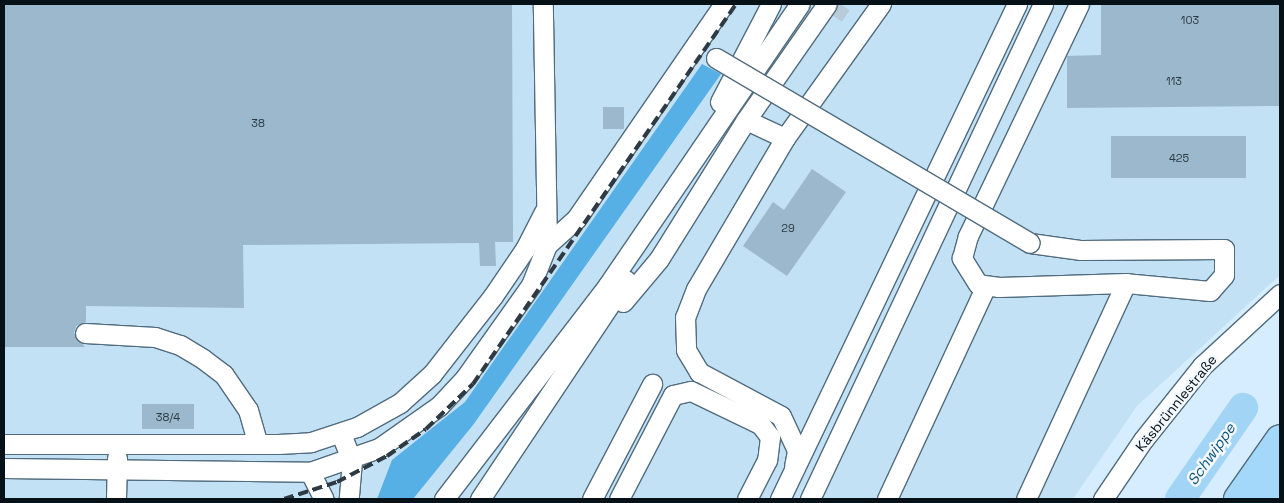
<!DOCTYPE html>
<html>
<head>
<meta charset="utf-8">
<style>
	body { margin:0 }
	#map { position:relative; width:1284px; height:503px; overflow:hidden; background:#d5edfe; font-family:"Space Grotesk",sans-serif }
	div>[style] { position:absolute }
	.built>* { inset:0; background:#c3e1f5 }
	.forest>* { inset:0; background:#56afe5 }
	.river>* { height:30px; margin:-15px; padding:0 15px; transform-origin:15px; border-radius:15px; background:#a2d4f5 }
	.building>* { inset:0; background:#9bb8cc; transform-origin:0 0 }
	.minor-tunnel>* { height:19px; margin-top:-9.5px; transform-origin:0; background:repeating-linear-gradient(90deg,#b6ccdb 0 19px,transparent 0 28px) }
	.roads { filter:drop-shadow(1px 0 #516c7e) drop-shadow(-1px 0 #516c7e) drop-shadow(0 1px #516c7e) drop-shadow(0 -1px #516c7e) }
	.minor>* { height:19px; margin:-9.5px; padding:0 9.5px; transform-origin:9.5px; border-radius:9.5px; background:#fff }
	.highway>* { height:28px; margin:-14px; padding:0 14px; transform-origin:14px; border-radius:14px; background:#a3d8fb }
	.rail>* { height:4px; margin-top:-2px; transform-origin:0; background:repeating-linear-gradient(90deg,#2d3a43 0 10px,transparent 0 15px) }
	.bridges { filter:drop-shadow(1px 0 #516c7e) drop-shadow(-1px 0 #516c7e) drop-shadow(0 1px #516c7e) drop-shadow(0 -1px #516c7e) }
	.minor-bridge>* { height:19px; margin:-9.5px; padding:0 9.5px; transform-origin:9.5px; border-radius:9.5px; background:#fff }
	span { translate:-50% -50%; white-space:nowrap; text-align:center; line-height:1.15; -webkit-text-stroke:5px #f2f8fc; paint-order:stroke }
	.number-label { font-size:11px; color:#2b3a44 }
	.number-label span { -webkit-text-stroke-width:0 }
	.street-label { font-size:14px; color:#061017 }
	.water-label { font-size:15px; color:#105579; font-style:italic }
	.frame { position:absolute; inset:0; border:5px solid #061017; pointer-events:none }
</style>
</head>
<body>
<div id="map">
	<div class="built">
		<i style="clip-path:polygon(4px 4px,1280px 4px,1280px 275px,1137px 406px,1073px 499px,4px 499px)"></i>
	</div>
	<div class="forest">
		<i style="clip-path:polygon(702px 64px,721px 74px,473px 425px,413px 499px,377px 499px,392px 460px,465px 402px)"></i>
	</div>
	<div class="river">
		<i style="left:1180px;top:499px;width:111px;rotate:-55.3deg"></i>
	</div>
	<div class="building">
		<i style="clip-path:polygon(4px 4px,512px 4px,513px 242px,495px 242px,496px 266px,480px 266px,479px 243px,243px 245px,244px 308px,86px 306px,86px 322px,76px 326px,74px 333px,85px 347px,4px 347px)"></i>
		<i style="clip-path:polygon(1101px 4px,1280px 4px,1280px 106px,1067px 108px,1067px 56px,1101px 55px)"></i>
		<i style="left:603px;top:107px;width:21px;height:22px"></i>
		<i style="left:1246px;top:136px;width:42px;height:135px;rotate:90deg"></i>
		<i style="clip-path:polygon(812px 169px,846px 192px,787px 276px,743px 246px,773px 202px,784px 210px)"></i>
		<i style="left:142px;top:404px;width:52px;height:25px"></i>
	</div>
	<div class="minor-tunnel">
		<i style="left:834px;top:16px;width:14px;rotate:-56deg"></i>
	</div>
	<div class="roads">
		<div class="minor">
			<i style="left:720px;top:102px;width:110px;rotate:-62.5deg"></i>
			<i style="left:746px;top:120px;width:43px;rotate:24.8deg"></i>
			<i style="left:785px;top:138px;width:165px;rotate:-54.4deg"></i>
			<i style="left:785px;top:138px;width:175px;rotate:120.5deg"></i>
			<i style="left:696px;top:289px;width:30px;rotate:111deg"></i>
			<i style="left:685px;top:317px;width:33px;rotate:88deg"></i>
			<i style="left:686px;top:350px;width:26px;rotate:59deg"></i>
			<i style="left:699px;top:372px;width:93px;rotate:28.2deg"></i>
			<i style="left:781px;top:416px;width:38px;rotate:65deg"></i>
			<i style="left:797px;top:451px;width:15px;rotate:101deg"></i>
			<i style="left:1030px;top:243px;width:50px;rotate:8deg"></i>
			<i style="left:1080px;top:250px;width:144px;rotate:-0.4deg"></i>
			<i style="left:1224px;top:249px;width:26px;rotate:90deg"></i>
			<i style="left:1224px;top:275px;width:21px;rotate:131deg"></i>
			<i style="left:1210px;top:291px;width:84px;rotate:-174.6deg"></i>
			<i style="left:1126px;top:283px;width:127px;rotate:178.2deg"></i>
			<i style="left:999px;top:287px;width:21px;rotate:-172deg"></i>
			<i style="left:978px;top:284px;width:31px;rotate:-122deg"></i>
			<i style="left:962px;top:258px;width:23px;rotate:-75deg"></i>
			<i style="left:968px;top:236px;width:257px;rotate:-64.4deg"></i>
			<i style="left:547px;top:245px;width:39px;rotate:-42deg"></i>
			<i style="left:576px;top:219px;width:261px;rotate:-55.5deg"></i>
			<i style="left:623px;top:302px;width:56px;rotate:-50.1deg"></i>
			<i style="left:659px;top:259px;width:164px;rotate:-58deg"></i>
			<i style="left:746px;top:120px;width:141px;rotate:-55.1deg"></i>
			<i style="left:85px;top:333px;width:70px;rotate:3.3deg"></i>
			<i style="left:155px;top:337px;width:26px;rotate:18deg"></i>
			<i style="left:180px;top:345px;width:27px;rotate:31deg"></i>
			<i style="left:203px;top:359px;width:26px;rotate:37deg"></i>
			<i style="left:224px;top:375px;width:42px;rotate:55.6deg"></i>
			<i style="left:248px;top:410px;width:35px;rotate:74deg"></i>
			<i style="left:341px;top:434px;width:29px;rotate:68deg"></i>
			<i style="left:352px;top:461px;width:38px;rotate:95deg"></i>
			<i style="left:4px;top:444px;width:274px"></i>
			<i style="left:278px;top:444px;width:33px;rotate:-3deg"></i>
			<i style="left:311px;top:442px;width:48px;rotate:-18.1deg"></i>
			<i style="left:357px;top:427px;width:49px;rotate:-29.2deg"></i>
			<i style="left:400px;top:403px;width:43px;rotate:-42.2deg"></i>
			<i style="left:432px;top:374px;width:99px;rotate:-52deg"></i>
			<i style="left:493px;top:296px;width:57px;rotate:-55.8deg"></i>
			<i style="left:525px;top:249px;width:42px;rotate:-62.8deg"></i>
			<i style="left:4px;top:468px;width:306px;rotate:0.7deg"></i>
			<i style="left:310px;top:472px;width:73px;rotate:-19.2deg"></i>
			<i style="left:379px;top:448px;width:73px;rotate:-35deg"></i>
			<i style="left:439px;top:406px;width:38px;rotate:-47deg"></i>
			<i style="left:465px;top:378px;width:114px;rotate:-54.6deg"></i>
			<i style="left:531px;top:285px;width:43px;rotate:-68.2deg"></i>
			<i style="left:547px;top:245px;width:241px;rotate:-91deg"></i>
			<i style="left:310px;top:472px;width:30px;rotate:63deg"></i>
			<i style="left:116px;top:499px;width:41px;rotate:-88.6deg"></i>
			<i style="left:444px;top:499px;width:270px;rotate:-52.5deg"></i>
			<i style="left:608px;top:285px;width:340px;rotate:-55.7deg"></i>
			<i style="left:480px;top:499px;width:263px;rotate:-56.3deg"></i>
			<i style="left:592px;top:499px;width:130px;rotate:-62.4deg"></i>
			<i style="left:619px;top:499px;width:117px;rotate:-62.6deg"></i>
			<i style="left:673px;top:395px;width:18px;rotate:-13deg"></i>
			<i style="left:691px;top:391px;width:76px;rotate:25.6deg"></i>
			<i style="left:760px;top:424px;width:16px;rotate:52deg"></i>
			<i style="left:770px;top:437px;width:23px;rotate:97deg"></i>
			<i style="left:767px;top:460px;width:44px;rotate:117.1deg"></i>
			<i style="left:780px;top:499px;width:549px;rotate:-64.42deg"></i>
			<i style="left:810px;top:499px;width:547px;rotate:-64.79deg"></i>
			<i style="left:887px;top:499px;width:235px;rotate:-65.1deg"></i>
			<i style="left:1026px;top:499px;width:238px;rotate:-65.2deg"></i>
			<i style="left:1103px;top:499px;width:71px;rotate:-55.9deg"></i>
			<i style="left:1143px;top:440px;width:95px;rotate:-51.4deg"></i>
			<i style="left:1202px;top:366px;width:106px;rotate:-42.7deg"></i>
		</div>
		<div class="highway">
			<i style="left:1238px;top:499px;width:73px;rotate:-55deg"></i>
			<i style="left:1262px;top:499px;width:32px;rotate:-55deg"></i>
		</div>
	</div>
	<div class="rail">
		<i style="left:284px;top:499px;width:56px;rotate:-17.8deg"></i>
		<i style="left:337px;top:482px;width:56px;rotate:-27.5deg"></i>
		<i style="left:387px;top:456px;width:47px;rotate:-34.7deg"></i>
		<i style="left:426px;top:429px;width:65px;rotate:-43.8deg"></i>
		<i style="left:473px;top:384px;width:462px;rotate:-55.3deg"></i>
	</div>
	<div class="bridges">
		<div class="minor-bridge">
			<i style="left:716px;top:58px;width:364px;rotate:30.5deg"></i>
		</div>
	</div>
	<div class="number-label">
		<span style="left:1190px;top:20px">103</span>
		<span style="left:1174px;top:81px">113</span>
		<span style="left:258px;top:123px">38</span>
		<span style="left:1179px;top:158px">425</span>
		<span style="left:788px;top:228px">29</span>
		<span style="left:168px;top:417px">38/4</span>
	</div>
	<div class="street-label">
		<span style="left:1176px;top:403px;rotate:-51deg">Käsbrünnlestraße</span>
	</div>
	<div class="water-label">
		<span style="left:1211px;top:454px;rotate:-55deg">Schwippe</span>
	</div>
	<div class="frame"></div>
</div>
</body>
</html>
